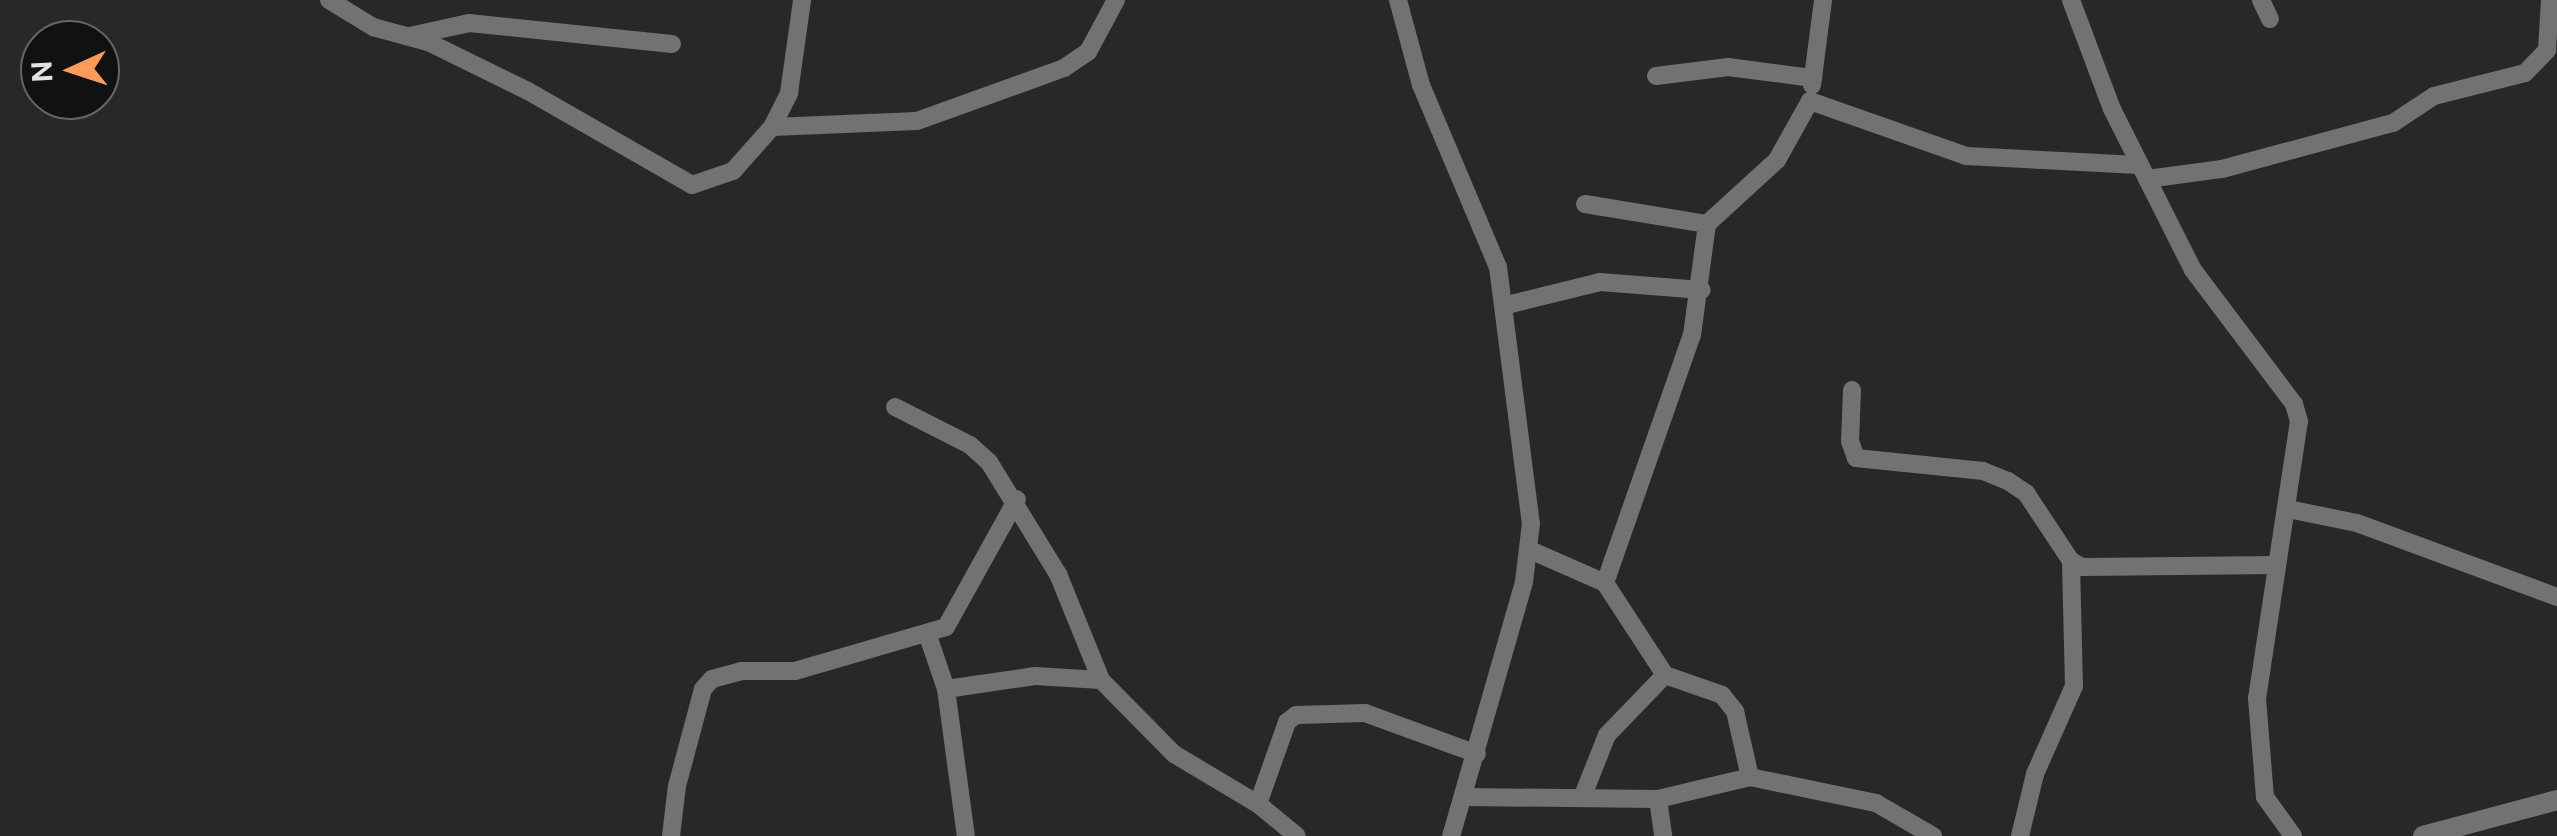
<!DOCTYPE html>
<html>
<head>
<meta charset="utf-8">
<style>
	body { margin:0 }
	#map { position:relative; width:2557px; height:836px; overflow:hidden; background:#262829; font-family:"Public Sans",sans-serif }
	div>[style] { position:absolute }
	.minor>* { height:18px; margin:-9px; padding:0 9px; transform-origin:9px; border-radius:9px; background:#717273 }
	.tertiary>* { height:20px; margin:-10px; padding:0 10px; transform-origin:10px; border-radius:10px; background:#717273 }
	span { translate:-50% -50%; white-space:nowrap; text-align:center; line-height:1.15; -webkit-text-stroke:10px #101111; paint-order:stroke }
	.north { position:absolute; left:20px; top:20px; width:100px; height:100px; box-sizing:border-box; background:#101111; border:2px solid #646565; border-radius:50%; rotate:267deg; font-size:28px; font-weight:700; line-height:40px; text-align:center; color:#e1e3e4 }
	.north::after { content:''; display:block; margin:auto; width:35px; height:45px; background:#fe9c57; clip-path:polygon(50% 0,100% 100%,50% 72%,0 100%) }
</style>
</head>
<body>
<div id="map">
	<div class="minor">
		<i style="left:329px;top:0;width:52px;rotate:31.5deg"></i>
		<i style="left:373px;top:27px;width:57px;rotate:15.3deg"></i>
		<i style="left:428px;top:42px;width:111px;rotate:26.1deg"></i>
		<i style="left:528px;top:91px;width:189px;rotate:29.8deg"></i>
		<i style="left:692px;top:185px;width:43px;rotate:-18.9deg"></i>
		<i style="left:733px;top:171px;width:59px;rotate:-48.4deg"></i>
		<i style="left:772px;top:127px;width:38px;rotate:-63deg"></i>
		<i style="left:789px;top:93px;width:94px;rotate:-82deg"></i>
		<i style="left:1398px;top:0;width:88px;rotate:74.9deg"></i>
		<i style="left:1421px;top:85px;width:198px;rotate:67.1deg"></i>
		<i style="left:1498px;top:267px;width:258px;rotate:82.7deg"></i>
		<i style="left:1531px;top:523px;width:59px;rotate:96.8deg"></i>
		<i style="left:1524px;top:582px;width:264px;rotate:106deg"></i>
		<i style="left:2071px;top:0;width:116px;rotate:69.4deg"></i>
		<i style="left:2112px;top:109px;width:180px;rotate:63.3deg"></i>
		<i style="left:2193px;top:270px;width:168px;rotate:53deg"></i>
		<i style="left:2294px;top:404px;width:18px;rotate:74deg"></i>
		<i style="left:2299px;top:421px;width:280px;rotate:98.6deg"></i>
		<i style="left:2257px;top:698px;width:99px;rotate:85.4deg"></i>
		<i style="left:2265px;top:797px;width:48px;rotate:54.3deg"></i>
		<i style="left:2261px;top:0;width:21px;rotate:65deg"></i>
		<i style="left:410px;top:36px;width:60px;rotate:-12.4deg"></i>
		<i style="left:469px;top:23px;width:204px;rotate:5.9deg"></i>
		<i style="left:1656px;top:76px;width:73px;rotate:-7.1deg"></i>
		<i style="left:1728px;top:67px;width:86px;rotate:7.4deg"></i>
		<i style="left:1812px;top:85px;width:86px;rotate:-82.6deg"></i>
		<i style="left:772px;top:127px;width:145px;rotate:-2.4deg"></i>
		<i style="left:917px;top:121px;width:156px;rotate:-19.8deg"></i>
		<i style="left:1064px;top:68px;width:29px;rotate:-34deg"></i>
		<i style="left:1088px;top:52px;width:59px;rotate:-61.7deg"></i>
		<i style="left:2147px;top:179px;width:76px;rotate:-7.6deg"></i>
		<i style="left:2222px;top:169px;width:177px;rotate:-15.1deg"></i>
		<i style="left:2393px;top:123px;width:49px;rotate:-33.4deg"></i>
		<i style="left:2434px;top:96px;width:94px;rotate:-14.2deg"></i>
		<i style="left:2525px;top:73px;width:32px;rotate:-46deg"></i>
		<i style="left:2547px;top:50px;width:50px;rotate:-86.6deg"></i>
		<i style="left:1585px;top:204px;width:124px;rotate:9.3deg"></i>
		<i style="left:1507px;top:305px;width:96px;rotate:-13.9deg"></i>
		<i style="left:1600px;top:282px;width:102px;rotate:4.5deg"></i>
		<i style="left:1852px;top:390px;width:51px;rotate:92.2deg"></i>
		<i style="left:1850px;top:441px;width:18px;rotate:71deg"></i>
		<i style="left:1856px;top:458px;width:128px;rotate:5.8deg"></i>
		<i style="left:1983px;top:471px;width:27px;rotate:22deg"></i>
		<i style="left:2008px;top:481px;width:22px;rotate:34deg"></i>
		<i style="left:2026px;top:493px;width:82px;rotate:56.5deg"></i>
		<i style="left:2071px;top:561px;width:13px;rotate:27deg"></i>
		<i style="left:2083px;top:567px;width:194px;rotate:-0.6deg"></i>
		<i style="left:895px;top:407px;width:84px;rotate:26.9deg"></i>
		<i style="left:970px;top:445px;width:25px;rotate:42deg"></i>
		<i style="left:989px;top:462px;width:132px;rotate:58.4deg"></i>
		<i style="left:1058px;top:574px;width:114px;rotate:67.9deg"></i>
		<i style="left:1101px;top:680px;width:104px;rotate:45.4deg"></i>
		<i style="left:1174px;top:754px;width:98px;rotate:30.8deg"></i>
		<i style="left:1258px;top:804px;width:50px;rotate:39.4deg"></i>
		<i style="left:2288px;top:509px;width:70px;rotate:11.5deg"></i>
		<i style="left:2357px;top:523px;width:213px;rotate:20.3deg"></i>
		<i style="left:1530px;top:550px;width:82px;rotate:23.7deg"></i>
		<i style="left:1605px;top:583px;width:110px;rotate:56.9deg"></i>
		<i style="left:1665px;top:675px;width:60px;rotate:19.3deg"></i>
		<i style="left:1722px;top:695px;width:21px;rotate:51deg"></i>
		<i style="left:1735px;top:711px;width:68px;rotate:77.2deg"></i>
		<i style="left:1605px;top:583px;width:263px;rotate:-70.7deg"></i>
		<i style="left:1692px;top:335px;width:112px;rotate:-82.3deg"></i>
		<i style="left:1707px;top:224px;width:95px;rotate:-42.4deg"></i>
		<i style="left:1777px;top:160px;width:68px;rotate:-60.8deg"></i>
		<i style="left:1810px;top:101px;width:165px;rotate:19.4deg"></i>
		<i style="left:1966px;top:156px;width:172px;rotate:3deg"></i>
		<i style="left:928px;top:636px;width:56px;rotate:71.2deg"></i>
		<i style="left:946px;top:689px;width:148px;rotate:82.3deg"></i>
		<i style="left:946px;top:689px;width:90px;rotate:-8.3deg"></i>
		<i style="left:1035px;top:676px;width:66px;rotate:3.5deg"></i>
		<i style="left:1465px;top:797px;width:193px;rotate:0.6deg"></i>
		<i style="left:1658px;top:799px;width:95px;rotate:-13.4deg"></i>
		<i style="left:1750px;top:777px;width:129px;rotate:11.7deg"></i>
		<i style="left:1876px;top:803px;width:66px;rotate:30.1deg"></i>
		<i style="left:1582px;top:798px;width:68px;rotate:-68.4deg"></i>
		<i style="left:1607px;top:735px;width:83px;rotate:-46deg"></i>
		<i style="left:1658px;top:799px;width:37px;rotate:82deg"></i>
		<i style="left:1258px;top:804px;width:87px;rotate:-70.5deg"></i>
		<i style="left:1287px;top:722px;width:11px;rotate:-38deg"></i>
		<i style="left:1296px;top:715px;width:69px;rotate:-1.7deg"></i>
		<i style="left:1365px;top:713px;width:119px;rotate:20.1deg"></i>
		<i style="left:671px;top:836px;width:50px;rotate:-83.2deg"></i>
		<i style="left:677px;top:786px;width:100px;rotate:-75deg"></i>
		<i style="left:703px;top:689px;width:13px;rotate:-48deg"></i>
		<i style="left:712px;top:679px;width:30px;rotate:-15deg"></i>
		<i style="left:741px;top:671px;width:54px"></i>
		<i style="left:795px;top:671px;width:157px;rotate:-16.2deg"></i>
		<i style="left:946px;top:627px;width:146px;rotate:-61deg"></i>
		<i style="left:2020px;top:836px;width:64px;rotate:-76.4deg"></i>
		<i style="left:2035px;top:774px;width:96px;rotate:-66.1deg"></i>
		<i style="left:2074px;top:686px;width:125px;rotate:-91.4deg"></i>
	</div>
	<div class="tertiary">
		<i style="left:2423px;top:836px;width:139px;rotate:-15deg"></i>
	</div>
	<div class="north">N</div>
</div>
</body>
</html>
